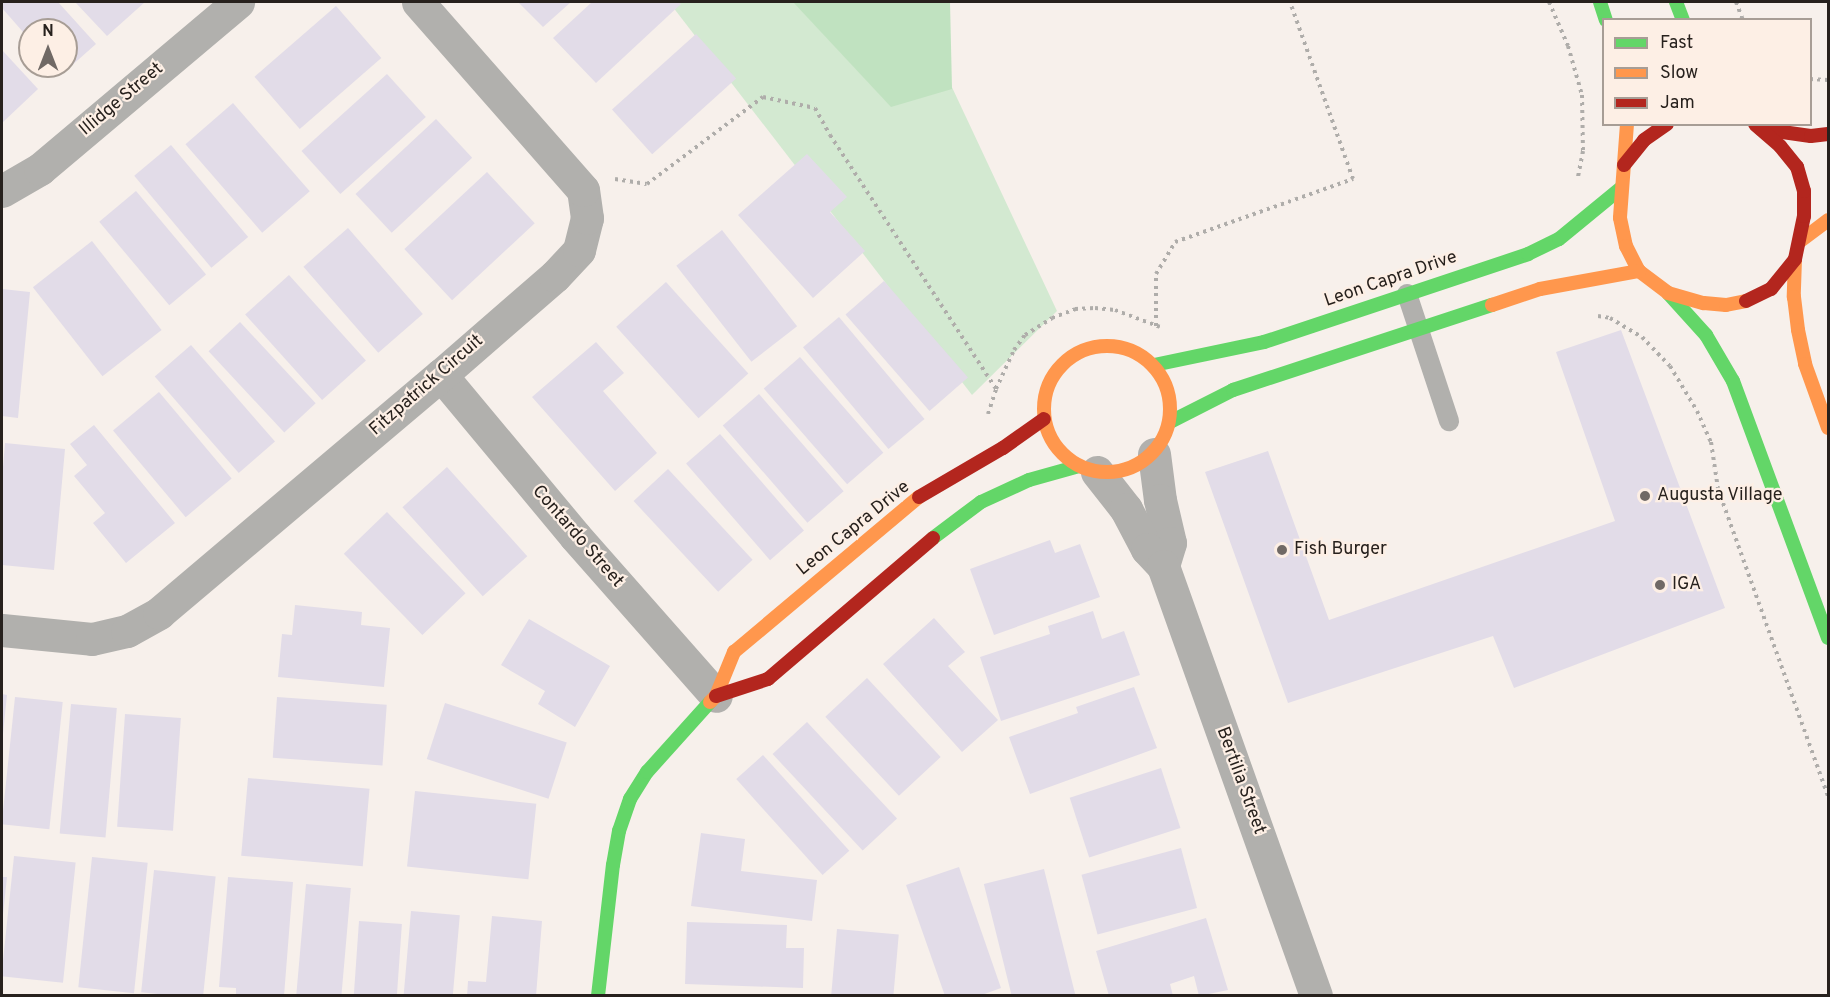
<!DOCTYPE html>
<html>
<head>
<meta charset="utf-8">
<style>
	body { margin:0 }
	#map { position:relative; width:1830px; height:997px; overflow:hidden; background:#f7f0eb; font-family:Overpass,sans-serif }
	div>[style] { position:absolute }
	.green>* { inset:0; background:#d3e9d1 }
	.forest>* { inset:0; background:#c0e2c0 }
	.building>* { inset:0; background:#e2dce8; transform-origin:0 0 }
	.path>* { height:4px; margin-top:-2px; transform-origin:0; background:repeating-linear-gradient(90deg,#afadaa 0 3px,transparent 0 7.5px) }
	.lane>* { height:20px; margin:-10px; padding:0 10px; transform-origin:10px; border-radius:10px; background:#b1b0ad }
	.street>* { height:33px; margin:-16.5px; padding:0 16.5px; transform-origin:16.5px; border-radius:16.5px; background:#b1b0ad }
	.fast>* { height:14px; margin:-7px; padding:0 7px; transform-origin:7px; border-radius:7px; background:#63d668 }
	.slow>* { height:14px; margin:-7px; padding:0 7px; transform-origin:7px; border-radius:7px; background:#ff974d }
	.slow>.ring { margin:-7px; padding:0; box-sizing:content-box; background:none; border:14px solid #ff974d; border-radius:50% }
	.jam>* { height:14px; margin:-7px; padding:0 7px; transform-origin:7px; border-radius:7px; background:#b3261e }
	.dots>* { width:16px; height:16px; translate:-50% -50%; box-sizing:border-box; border:3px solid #fdefe5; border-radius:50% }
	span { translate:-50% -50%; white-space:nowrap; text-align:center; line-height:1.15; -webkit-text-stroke:4.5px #fdefe5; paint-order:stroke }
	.street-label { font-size:18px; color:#27211d }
	.poi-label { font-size:18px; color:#27211d }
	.left { translate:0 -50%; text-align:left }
	.frame { position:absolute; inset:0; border:3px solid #27211d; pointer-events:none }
	.legend { position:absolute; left:1602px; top:18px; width:210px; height:108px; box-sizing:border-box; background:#fdefe5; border:2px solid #a79d95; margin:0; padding:8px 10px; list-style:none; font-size:18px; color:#27211d }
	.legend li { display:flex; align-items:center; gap:12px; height:30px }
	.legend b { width:30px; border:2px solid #a79d95 }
	.north { position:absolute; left:18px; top:18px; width:60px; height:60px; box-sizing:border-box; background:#fdefe5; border:2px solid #a79d95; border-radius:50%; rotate:0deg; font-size:16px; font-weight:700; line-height:24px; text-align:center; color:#27211d }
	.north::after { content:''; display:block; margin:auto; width:21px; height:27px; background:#706965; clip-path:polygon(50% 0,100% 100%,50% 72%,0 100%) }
</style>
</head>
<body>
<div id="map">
	<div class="green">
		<i style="clip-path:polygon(669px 2px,912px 2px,1057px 311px,972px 395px)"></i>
	</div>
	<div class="forest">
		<i style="clip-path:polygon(793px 2px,950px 2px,952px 89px,891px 107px)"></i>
	</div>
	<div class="building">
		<i style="clip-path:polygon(2px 2px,58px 2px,96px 44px,61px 75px,54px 66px,66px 66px,66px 30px,30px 30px,30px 40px,2px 8px)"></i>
		<i style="clip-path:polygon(75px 2px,145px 2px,107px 36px)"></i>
		<i style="clip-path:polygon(518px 2px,571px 2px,543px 27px)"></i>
		<i style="clip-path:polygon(592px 2px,678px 2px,681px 4px,596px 83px,553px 38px)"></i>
		<i style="left:336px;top:6px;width:69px;height:108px;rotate:49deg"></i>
		<i style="left:696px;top:34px;width:60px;height:113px;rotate:48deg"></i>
		<i style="clip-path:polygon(2px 50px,38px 89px,2px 123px)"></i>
		<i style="left:387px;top:74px;width:58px;height:115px;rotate:48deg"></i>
		<i style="left:233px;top:103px;width:117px;height:63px;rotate:49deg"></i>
		<i style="left:436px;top:119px;width:53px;height:110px;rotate:47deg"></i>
		<i style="left:171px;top:145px;width:120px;height:48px;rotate:50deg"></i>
		<i style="clip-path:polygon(807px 154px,847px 197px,830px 212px,865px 251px,813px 298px,738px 215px)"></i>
		<i style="left:487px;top:172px;width:70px;height:113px;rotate:47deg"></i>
		<i style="left:136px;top:191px;width:109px;height:48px;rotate:50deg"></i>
		<i style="left:348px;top:228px;width:114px;height:59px;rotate:49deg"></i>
		<i style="left:722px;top:230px;width:122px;height:58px;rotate:52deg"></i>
		<i style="left:92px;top:241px;width:113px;height:75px;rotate:52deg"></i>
		<i style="left:289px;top:275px;width:115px;height:59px;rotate:48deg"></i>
		<i style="left:884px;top:281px;width:128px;height:51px;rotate:49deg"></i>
		<i style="left:666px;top:282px;width:123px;height:67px;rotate:48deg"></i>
		<i style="clip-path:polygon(2px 289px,30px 292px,18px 418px,2px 416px)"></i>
		<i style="left:839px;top:317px;width:133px;height:47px;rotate:50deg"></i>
		<i style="left:240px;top:322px;width:111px;height:43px;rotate:47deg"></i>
		<i style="clip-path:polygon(1621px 330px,1725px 608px,1514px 688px,1493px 636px,1288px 703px,1205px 472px,1268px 451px,1329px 620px,1615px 521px,1556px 352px)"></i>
		<i style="clip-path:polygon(596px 342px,624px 373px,603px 391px,657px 453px,615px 491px,532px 397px)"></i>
		<i style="left:191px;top:345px;width:128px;height:48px;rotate:49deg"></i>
		<i style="left:800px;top:357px;width:127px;height:48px;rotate:49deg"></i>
		<i style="left:159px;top:392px;width:113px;height:60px;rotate:50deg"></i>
		<i style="left:759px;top:394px;width:129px;height:48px;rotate:49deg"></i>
		<i style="clip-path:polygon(94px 425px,175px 523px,126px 563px,93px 523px,105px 513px,74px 476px,87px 465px,70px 444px)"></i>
		<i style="left:720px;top:434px;width:128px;height:45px;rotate:49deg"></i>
		<i style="clip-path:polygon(5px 443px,65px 449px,54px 570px,2px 565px,2px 479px)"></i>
		<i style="left:447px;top:467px;width:120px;height:60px;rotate:48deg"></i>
		<i style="left:668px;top:469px;width:124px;height:47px;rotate:47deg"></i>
		<i style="left:387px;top:512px;width:113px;height:60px;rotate:46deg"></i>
		<i style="clip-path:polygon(1050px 540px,1055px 553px,1080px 544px,1100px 597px,994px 635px,970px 569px)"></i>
		<i style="clip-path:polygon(295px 605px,362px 612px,361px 625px,390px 628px,384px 687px,278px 677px,282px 634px,292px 635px)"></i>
		<i style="clip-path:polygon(1093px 611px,1102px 639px,1124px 631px,1140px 675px,1001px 721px,980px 657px,1050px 634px,1048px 626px)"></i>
		<i style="clip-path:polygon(934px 618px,965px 652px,948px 666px,998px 720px,962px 752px,883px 664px)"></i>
		<i style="clip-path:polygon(529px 619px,610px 666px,575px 727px,538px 704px,545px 691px,501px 665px)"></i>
		<i style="left:867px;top:678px;width:108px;height:57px;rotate:47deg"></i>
		<i style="clip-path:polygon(1134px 687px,1157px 748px,1030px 794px,1009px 737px,1078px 713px,1076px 707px)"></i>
		<i style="clip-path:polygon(2px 694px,7px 695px,3px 734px,2px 734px)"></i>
		<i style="left:15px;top:697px;width:48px;height:128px;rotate:6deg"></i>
		<i style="left:277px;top:697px;width:110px;height:61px;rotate:4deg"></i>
		<i style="left:445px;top:703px;width:128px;height:59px;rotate:18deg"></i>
		<i style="left:71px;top:704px;width:46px;height:130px;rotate:5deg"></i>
		<i style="left:125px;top:714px;width:56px;height:113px;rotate:4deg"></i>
		<i style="left:807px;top:722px;width:132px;height:47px;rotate:47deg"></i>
		<i style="left:763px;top:755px;width:129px;height:36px;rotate:48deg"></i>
		<i style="left:1161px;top:768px;width:63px;height:96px;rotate:72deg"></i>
		<i style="left:248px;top:778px;width:122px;height:78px;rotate:5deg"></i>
		<i style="left:415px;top:791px;width:122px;height:76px;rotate:6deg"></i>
		<i style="clip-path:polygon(701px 833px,745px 839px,741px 871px,817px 880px,812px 921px,691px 906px)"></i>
		<i style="left:1181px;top:848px;width:62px;height:103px;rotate:75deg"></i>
		<i style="left:14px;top:856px;width:62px;height:121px;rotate:6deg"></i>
		<i style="left:92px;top:857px;width:56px;height:131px;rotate:6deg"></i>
		<i style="clip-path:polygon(959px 867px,1001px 988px,979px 996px,945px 996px,906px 885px)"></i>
		<i style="left:1044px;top:869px;width:130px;height:62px;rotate:76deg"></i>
		<i style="left:154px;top:870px;width:62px;height:123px;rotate:6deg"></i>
		<i style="clip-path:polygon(2px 877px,7px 877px,3px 915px,2px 915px)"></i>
		<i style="clip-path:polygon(228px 877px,293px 882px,284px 996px,236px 996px,236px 988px,219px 987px)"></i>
		<i style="left:306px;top:884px;width:45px;height:112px;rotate:5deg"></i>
		<i style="left:411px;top:911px;width:49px;height:85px;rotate:5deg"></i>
		<i style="clip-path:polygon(492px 916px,542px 921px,536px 996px,467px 996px,468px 981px,486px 982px)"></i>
		<i style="clip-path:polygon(1206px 918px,1228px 990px,1199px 996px,1194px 976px,1170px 984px,1173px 996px,1109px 996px,1096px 951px)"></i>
		<i style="left:359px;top:921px;width:43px;height:75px;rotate:4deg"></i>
		<i style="clip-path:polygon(687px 922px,787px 925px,786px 948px,804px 948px,803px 988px,685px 984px)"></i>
		<i style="left:837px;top:929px;width:62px;height:67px;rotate:5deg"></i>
	</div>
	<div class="path">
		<i style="left:1549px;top:2px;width:48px;rotate:66.6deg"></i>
		<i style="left:1568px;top:46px;width:51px;rotate:74.1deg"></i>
		<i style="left:1582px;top:95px;width:56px;rotate:89deg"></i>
		<i style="left:1583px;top:151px;width:26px;rotate:101deg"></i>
		<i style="left:1736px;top:2px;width:19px;rotate:69deg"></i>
		<i style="left:1810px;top:79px;width:18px;rotate:3deg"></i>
		<i style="left:615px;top:179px;width:32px;rotate:9deg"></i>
		<i style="left:647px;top:184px;width:145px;rotate:-36.9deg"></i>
		<i style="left:763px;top:97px;width:53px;rotate:11.9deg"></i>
		<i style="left:815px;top:108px;width:31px;rotate:61deg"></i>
		<i style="left:830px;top:135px;width:303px;rotate:56.8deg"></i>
		<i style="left:1598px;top:316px;width:12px;rotate:9deg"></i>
		<i style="left:1610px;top:318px;width:37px;rotate:31deg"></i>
		<i style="left:1642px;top:337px;width:40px;rotate:46deg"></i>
		<i style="left:1670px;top:366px;width:52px;rotate:59deg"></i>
		<i style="left:1697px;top:411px;width:34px;rotate:66deg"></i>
		<i style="left:1711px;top:442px;width:48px;rotate:81.5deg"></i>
		<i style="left:1718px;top:489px;width:327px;rotate:70.3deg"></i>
		<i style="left:1156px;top:326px;width:52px;rotate:-90deg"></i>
		<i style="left:1156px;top:274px;width:37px;rotate:-59deg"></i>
		<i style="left:1175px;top:242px;width:189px;rotate:-19.5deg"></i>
		<i style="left:1353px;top:179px;width:188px;rotate:-109.6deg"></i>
		<i style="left:988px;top:414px;width:26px;rotate:-72deg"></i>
		<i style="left:996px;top:389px;width:43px;rotate:-65.2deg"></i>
		<i style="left:1014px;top:350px;width:19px;rotate:-54deg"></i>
		<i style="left:1025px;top:335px;width:32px;rotate:-32deg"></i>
		<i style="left:1052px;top:318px;width:25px;rotate:-21deg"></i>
		<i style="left:1075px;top:309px;width:20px;rotate:-3deg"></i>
		<i style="left:1095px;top:308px;width:20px;rotate:6deg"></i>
		<i style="left:1115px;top:310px;width:48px;rotate:20.7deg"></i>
	</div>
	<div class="lane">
		<i style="left:1407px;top:294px;width:134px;rotate:71.7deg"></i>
	</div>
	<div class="street">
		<i style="left:2px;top:191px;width:44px;rotate:-30.1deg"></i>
		<i style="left:40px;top:169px;width:259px;rotate:-40.1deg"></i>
		<i style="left:441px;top:375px;width:209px;rotate:50.2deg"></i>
		<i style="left:575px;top:536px;width:213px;rotate:48.6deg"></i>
		<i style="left:1154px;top:454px;width:46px;rotate:82.6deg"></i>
		<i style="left:1160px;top:500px;width:44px;rotate:76.9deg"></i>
		<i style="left:1170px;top:543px;width:24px;rotate:107deg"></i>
		<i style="left:1097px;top:472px;width:47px;rotate:51.9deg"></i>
		<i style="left:1126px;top:509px;width:45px;rotate:62.3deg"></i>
		<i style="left:1147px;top:549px;width:23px;rotate:47deg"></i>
		<i style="left:1163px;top:566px;width:456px;rotate:70.4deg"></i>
		<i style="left:2px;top:630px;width:90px;rotate:5.7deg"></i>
		<i style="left:92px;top:639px;width:36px;rotate:-13deg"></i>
		<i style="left:127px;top:631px;width:37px;rotate:-29deg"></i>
		<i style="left:159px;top:613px;width:369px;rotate:-40.2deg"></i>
		<i style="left:441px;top:375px;width:151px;rotate:-41deg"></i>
		<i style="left:555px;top:276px;width:35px;rotate:-47deg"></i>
		<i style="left:579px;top:250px;width:33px;rotate:-76deg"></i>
		<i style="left:587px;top:218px;width:28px;rotate:-98deg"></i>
		<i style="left:583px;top:190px;width:250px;rotate:-131.3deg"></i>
	</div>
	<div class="fast">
		<i style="left:1600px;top:2px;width:19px;rotate:72deg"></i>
		<i style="left:1676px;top:2px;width:19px;rotate:69deg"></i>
		<i style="left:1668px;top:293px;width:57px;rotate:47.9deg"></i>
		<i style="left:1706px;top:335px;width:53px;rotate:59.6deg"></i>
		<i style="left:1733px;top:381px;width:274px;rotate:69.7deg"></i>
		<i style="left:1154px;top:365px;width:112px;rotate:-11.8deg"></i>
		<i style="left:1264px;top:342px;width:278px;rotate:-18.4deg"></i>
		<i style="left:1528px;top:254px;width:34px;rotate:-26deg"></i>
		<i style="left:1559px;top:239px;width:80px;rotate:-39.4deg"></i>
		<i style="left:1170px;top:422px;width:71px;rotate:-26.9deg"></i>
		<i style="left:1233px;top:390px;width:273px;rotate:-18.2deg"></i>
		<i style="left:933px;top:538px;width:60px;rotate:-36.9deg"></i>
		<i style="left:981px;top:502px;width:53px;rotate:-24.6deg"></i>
		<i style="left:1029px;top:480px;width:52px;rotate:-15.6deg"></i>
		<i style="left:598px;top:996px;width:132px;rotate:-83.5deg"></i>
		<i style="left:613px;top:865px;width:35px;rotate:-80deg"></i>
		<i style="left:619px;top:831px;width:34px;rotate:-71deg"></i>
		<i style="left:630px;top:799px;width:32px;rotate:-58deg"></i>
		<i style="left:647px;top:772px;width:94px;rotate:-48deg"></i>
	</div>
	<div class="slow">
		<i style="left:1627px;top:124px;width:94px;rotate:94.3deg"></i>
		<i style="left:1620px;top:218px;width:29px;rotate:78deg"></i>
		<i style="left:1626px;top:246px;width:28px;rotate:63deg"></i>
		<i style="left:1639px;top:271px;width:36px;rotate:37deg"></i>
		<i style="left:1668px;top:293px;width:37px;rotate:16deg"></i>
		<i style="left:1704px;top:303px;width:22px;rotate:5deg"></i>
		<i style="left:1726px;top:305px;width:20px;rotate:-11deg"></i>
		<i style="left:1799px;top:242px;width:36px;rotate:-37deg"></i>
		<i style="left:1795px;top:259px;width:38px;rotate:92deg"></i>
		<i style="left:1794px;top:297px;width:33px;rotate:83deg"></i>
		<i style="left:1798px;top:330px;width:35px;rotate:78deg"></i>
		<i style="left:1805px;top:364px;width:68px;rotate:70.2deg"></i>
		<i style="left:1492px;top:305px;width:51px;rotate:-18.4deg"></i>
		<i style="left:1540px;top:289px;width:101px;rotate:-10.3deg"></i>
		<i class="ring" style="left:1044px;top:346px;width:112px;height:112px"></i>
		<i style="left:710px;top:702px;width:8px;rotate:-45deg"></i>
		<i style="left:716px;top:696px;width:48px;rotate:-67.8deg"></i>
		<i style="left:734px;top:652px;width:241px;rotate:-40deg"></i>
	</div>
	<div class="jam">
		<i style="left:1761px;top:129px;width:50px;rotate:8deg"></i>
		<i style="left:1811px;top:136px;width:17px;rotate:-7deg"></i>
		<i style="left:1624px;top:165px;width:32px;rotate:-51deg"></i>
		<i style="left:1644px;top:140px;width:28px;rotate:-35deg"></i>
		<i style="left:1746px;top:301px;width:28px;rotate:-26deg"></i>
		<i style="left:1771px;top:289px;width:38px;rotate:-51deg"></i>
		<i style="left:1795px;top:259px;width:44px;rotate:-78.2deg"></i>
		<i style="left:1804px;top:216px;width:25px;rotate:-90deg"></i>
		<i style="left:1804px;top:191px;width:25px;rotate:-106deg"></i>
		<i style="left:1797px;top:167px;width:27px;rotate:-129deg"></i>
		<i style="left:1780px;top:146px;width:33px;rotate:-139deg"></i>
		<i style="left:919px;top:497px;width:97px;rotate:-30.3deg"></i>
		<i style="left:1003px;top:448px;width:50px;rotate:-35.3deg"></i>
		<i style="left:716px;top:696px;width:55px;rotate:-18.1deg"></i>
		<i style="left:768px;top:679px;width:217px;rotate:-40.5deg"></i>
	</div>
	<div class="dots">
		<i style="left:1645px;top:496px;background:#706965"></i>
		<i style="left:1282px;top:550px;background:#706965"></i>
		<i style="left:1660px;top:585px;background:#706965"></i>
	</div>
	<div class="street-label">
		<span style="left:122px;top:100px;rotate:-40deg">Illidge Street</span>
		<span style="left:1391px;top:280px;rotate:-19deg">Leon Capra Drive</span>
		<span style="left:427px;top:386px;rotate:-41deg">Fitzpatrick Circuit</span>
		<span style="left:854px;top:529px;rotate:-39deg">Leon Capra Drive</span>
		<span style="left:577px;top:537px;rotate:49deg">Contardo Street</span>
		<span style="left:1240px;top:781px;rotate:70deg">Bertilia Street</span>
	</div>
	<div class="poi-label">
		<span class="left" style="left:1657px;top:496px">Augusta Village</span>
		<span class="left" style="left:1294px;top:550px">Fish Burger</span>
		<span class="left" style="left:1672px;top:585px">IGA</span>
	</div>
	<div class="frame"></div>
	<ul class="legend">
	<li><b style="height:8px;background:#63d668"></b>Fast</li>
	<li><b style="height:8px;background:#ff974d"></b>Slow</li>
	<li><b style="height:8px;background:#b3261e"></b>Jam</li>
	</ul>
	<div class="north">N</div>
</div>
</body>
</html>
